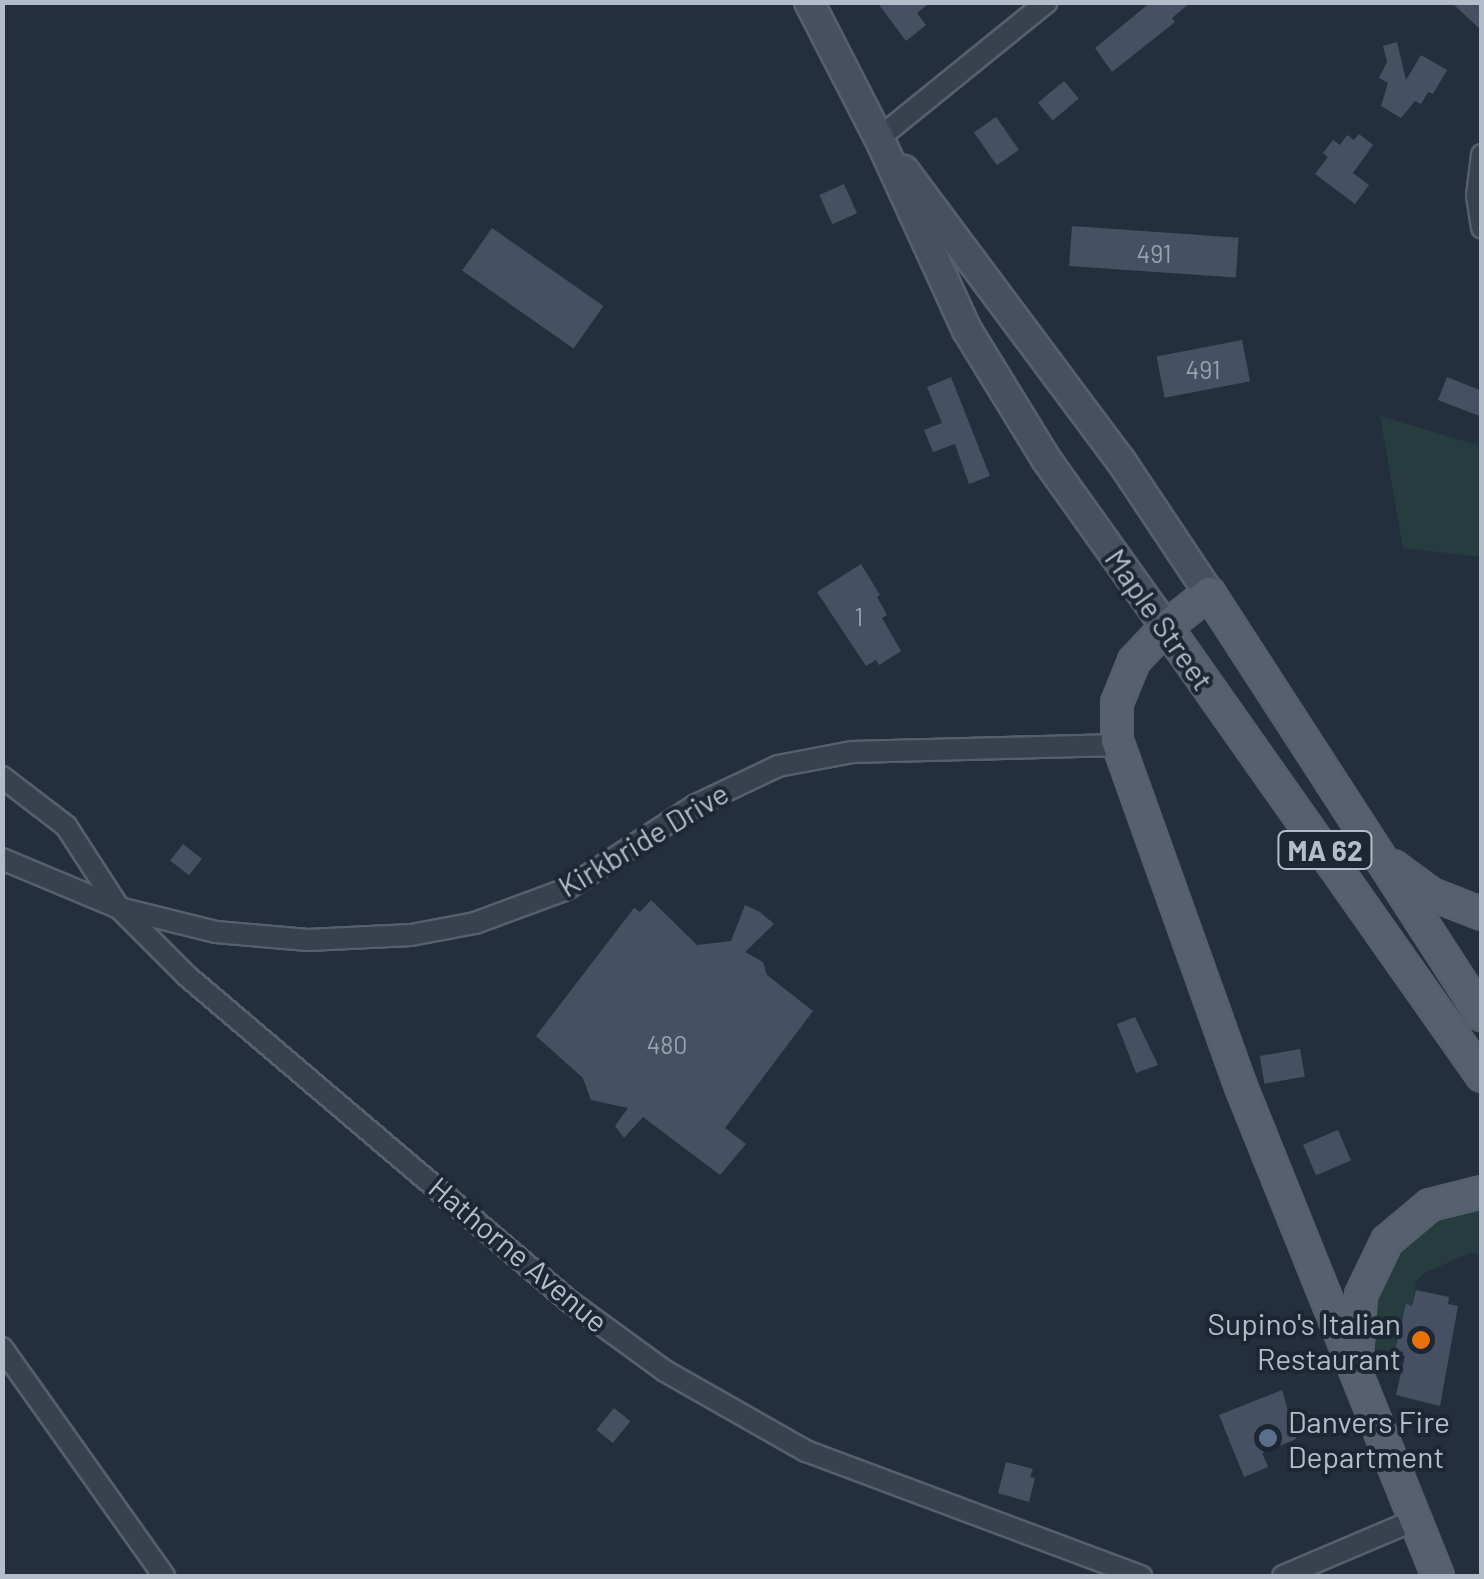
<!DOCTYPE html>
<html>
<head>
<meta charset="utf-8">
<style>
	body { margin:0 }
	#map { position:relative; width:1484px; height:1579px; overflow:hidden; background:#242f3e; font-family:Barlow,sans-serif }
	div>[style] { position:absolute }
	.green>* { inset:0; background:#263c3f }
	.building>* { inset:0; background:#455162; transform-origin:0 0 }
	.roads { filter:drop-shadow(2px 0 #565f6c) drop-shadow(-2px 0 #565f6c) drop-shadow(0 2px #565f6c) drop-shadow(0 -2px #565f6c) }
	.minor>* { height:20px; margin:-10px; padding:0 10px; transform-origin:10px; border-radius:10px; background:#38414e }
	.secondary>* { height:28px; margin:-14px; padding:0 14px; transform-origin:14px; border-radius:14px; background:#465061 }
	.primary>* { height:30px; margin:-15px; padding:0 15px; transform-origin:15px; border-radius:15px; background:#56606e }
	.dots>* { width:28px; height:28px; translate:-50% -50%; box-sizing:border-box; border:5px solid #1d2633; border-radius:50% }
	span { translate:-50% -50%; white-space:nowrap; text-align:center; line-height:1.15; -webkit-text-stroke:8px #1d2633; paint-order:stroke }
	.number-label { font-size:25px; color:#98a1af }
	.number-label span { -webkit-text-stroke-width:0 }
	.shield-label span { padding:2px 8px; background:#1d2633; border:2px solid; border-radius:8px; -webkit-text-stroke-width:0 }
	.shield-label { font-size:28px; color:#b4bcc9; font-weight:700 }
	.street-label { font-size:30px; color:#b4bcc9 }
	.poi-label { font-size:30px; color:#b4bcc9 }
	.right { translate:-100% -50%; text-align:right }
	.left { translate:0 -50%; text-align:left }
	.frame { position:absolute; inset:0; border:5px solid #b4bcc9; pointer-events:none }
</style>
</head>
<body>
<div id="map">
	<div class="green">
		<i style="clip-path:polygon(1380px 416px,1481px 446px,1481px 557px,1403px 548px)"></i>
		<i style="clip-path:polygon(1481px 1203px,1481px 1255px,1470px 1253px,1424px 1273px,1416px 1282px,1412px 1306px,1406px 1305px,1394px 1352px,1369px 1348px,1373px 1284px,1415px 1226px)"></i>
	</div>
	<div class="building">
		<i style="clip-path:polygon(877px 2px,931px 2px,917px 13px,926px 25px,906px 41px)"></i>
		<i style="clip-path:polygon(1151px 2px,1191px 2px,1172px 18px,1175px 22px,1112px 72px,1095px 48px)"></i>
		<i style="clip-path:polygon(1451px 2px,1482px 2px,1482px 31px)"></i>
		<i style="clip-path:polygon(1397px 42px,1406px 80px,1421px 55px,1447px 70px,1433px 94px,1428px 92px,1421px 104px,1415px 101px,1401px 118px,1381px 106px,1388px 83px,1379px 78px,1387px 62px,1383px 46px)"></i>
		<i style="left:1064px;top:81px;width:23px;height:34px;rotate:50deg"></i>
		<i style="left:996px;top:117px;width:40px;height:27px;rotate:55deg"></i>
		<i style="clip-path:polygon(1359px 134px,1373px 145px,1353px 173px,1369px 185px,1355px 204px,1315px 174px,1328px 157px,1323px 153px,1333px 140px,1340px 145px,1347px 135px,1354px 140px)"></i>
		<i style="left:844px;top:184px;width:32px;height:27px;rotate:66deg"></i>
		<i style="left:1072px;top:226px;width:167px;height:40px;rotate:4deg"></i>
		<i style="left:492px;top:228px;width:136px;height:52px;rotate:35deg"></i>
		<i style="left:1242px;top:340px;width:42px;height:87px;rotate:79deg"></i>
		<i style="clip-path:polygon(951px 377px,990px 476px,969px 484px,955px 444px,933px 452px,924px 430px,942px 423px,927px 387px)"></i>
		<i style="clip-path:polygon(1447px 377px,1482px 391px,1482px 417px,1438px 400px)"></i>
		<i style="clip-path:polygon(861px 564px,880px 595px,877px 597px,887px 615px,882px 618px,901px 651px,879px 665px,876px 660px,866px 666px,817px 592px)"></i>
		<i style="left:183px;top:844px;width:24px;height:21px;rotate:38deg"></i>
		<i style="clip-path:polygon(651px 900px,697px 945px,731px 941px,745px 905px,760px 912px,774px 924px,745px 952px,763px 962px,767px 975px,813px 1011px,725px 1128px,746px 1144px,720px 1175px,643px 1117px,624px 1138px,615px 1126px,628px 1108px,591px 1100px,583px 1078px,536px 1036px,634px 908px,640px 912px)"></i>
		<i style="clip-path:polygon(1135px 1017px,1158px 1065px,1136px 1073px,1117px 1024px)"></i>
		<i style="left:1300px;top:1049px;width:28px;height:41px;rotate:80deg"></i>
		<i style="left:1338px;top:1130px;width:33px;height:38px;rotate:67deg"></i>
		<i style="clip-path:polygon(1416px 1290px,1449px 1297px,1448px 1304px,1458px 1306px,1440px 1406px,1396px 1395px,1405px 1356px,1394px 1354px,1406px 1304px,1412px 1306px)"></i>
		<i style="clip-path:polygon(1282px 1390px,1296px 1439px,1262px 1453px,1268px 1467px,1244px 1477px,1219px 1415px)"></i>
		<i style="left:614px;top:1408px;width:21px;height:28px;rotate:39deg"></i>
		<i style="clip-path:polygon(1006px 1462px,1033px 1469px,1030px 1477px,1035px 1478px,1029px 1502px,998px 1493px)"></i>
	</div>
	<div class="roads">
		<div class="minor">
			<i style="left:879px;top:138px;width:216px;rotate:-39deg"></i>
			<i style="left:1482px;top:155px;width:41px;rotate:97deg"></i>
			<i style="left:1477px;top:196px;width:32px;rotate:81deg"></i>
			<i style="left:2px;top:777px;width:81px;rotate:37.4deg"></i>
			<i style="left:66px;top:826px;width:98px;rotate:57.1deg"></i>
			<i style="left:119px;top:908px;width:96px;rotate:45deg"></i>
			<i style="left:187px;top:976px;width:502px;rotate:40.39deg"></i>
			<i style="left:569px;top:1301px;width:119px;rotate:36.1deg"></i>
			<i style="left:665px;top:1371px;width:162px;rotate:29.6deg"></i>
			<i style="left:806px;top:1451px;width:358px;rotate:20.5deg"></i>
			<i style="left:2px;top:859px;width:127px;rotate:22.7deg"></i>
			<i style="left:119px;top:908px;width:100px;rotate:13.9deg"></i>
			<i style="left:216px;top:932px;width:92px;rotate:5deg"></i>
			<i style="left:308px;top:940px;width:103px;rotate:-2.8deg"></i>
			<i style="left:411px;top:935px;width:65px;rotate:-10.6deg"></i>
			<i style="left:475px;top:923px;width:98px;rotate:-20.3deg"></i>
			<i style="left:567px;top:889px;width:154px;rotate:-33.1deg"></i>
			<i style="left:696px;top:805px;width:91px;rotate:-25.4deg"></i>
			<i style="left:778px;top:766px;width:75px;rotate:-10.7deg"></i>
			<i style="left:852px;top:752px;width:266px;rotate:-1.5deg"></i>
			<i style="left:2px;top:1348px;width:280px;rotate:54.6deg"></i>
			<i style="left:1283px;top:1576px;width:146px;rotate:-23deg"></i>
		</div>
		<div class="secondary">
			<i style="left:809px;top:2px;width:153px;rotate:62.8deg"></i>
			<i style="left:879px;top:138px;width:211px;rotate:65.4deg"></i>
			<i style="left:967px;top:330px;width:151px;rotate:58.5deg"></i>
			<i style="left:1046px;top:459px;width:206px;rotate:54.5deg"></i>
			<i style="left:904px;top:170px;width:363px;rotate:53.3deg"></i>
			<i style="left:1121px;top:461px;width:159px;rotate:56.3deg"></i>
		</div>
		<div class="primary">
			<i style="left:1166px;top:627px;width:549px;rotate:54.86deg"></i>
			<i style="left:1393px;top:866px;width:47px;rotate:36.4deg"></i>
			<i style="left:1431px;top:894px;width:55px;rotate:21.4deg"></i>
			<i style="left:1357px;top:1359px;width:64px;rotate:-86.4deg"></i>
			<i style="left:1361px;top:1295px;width:60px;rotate:-64.3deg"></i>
			<i style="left:1387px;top:1241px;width:56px;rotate:-39.9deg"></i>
			<i style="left:1430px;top:1205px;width:54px;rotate:-14deg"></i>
			<i style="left:1438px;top:1576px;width:527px;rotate:-111.94deg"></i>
			<i style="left:1241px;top:1087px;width:368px;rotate:-109.7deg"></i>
			<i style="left:1117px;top:740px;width:37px;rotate:-90deg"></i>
			<i style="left:1117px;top:703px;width:45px;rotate:-68deg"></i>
			<i style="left:1134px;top:661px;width:47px;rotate:-46.7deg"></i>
			<i style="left:1166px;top:627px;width:55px;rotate:-38.3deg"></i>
			<i style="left:1209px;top:593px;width:503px;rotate:57.1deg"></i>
		</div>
	</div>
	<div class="dots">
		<i style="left:1421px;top:1340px;background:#e8710a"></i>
		<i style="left:1268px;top:1438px;background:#5c6f8a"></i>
	</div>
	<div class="number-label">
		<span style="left:1154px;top:253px">491</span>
		<span style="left:1203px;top:369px">491</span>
		<span style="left:859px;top:616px">1</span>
		<span style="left:667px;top:1044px">480</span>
	</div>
	<div class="shield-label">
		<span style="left:1325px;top:850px">MA 62</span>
	</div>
	<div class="street-label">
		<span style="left:1160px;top:619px;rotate:55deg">Maple Street</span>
		<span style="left:643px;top:839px;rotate:-31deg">Kirkbride Drive</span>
		<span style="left:519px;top:1254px;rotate:40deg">Hathorne Avenue</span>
	</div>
	<div class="poi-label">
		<span class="right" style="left:1401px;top:1340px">Supino's Italian<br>Restaurant</span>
		<span class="left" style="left:1288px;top:1438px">Danvers Fire<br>Department</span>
	</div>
	<div class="frame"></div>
</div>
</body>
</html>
